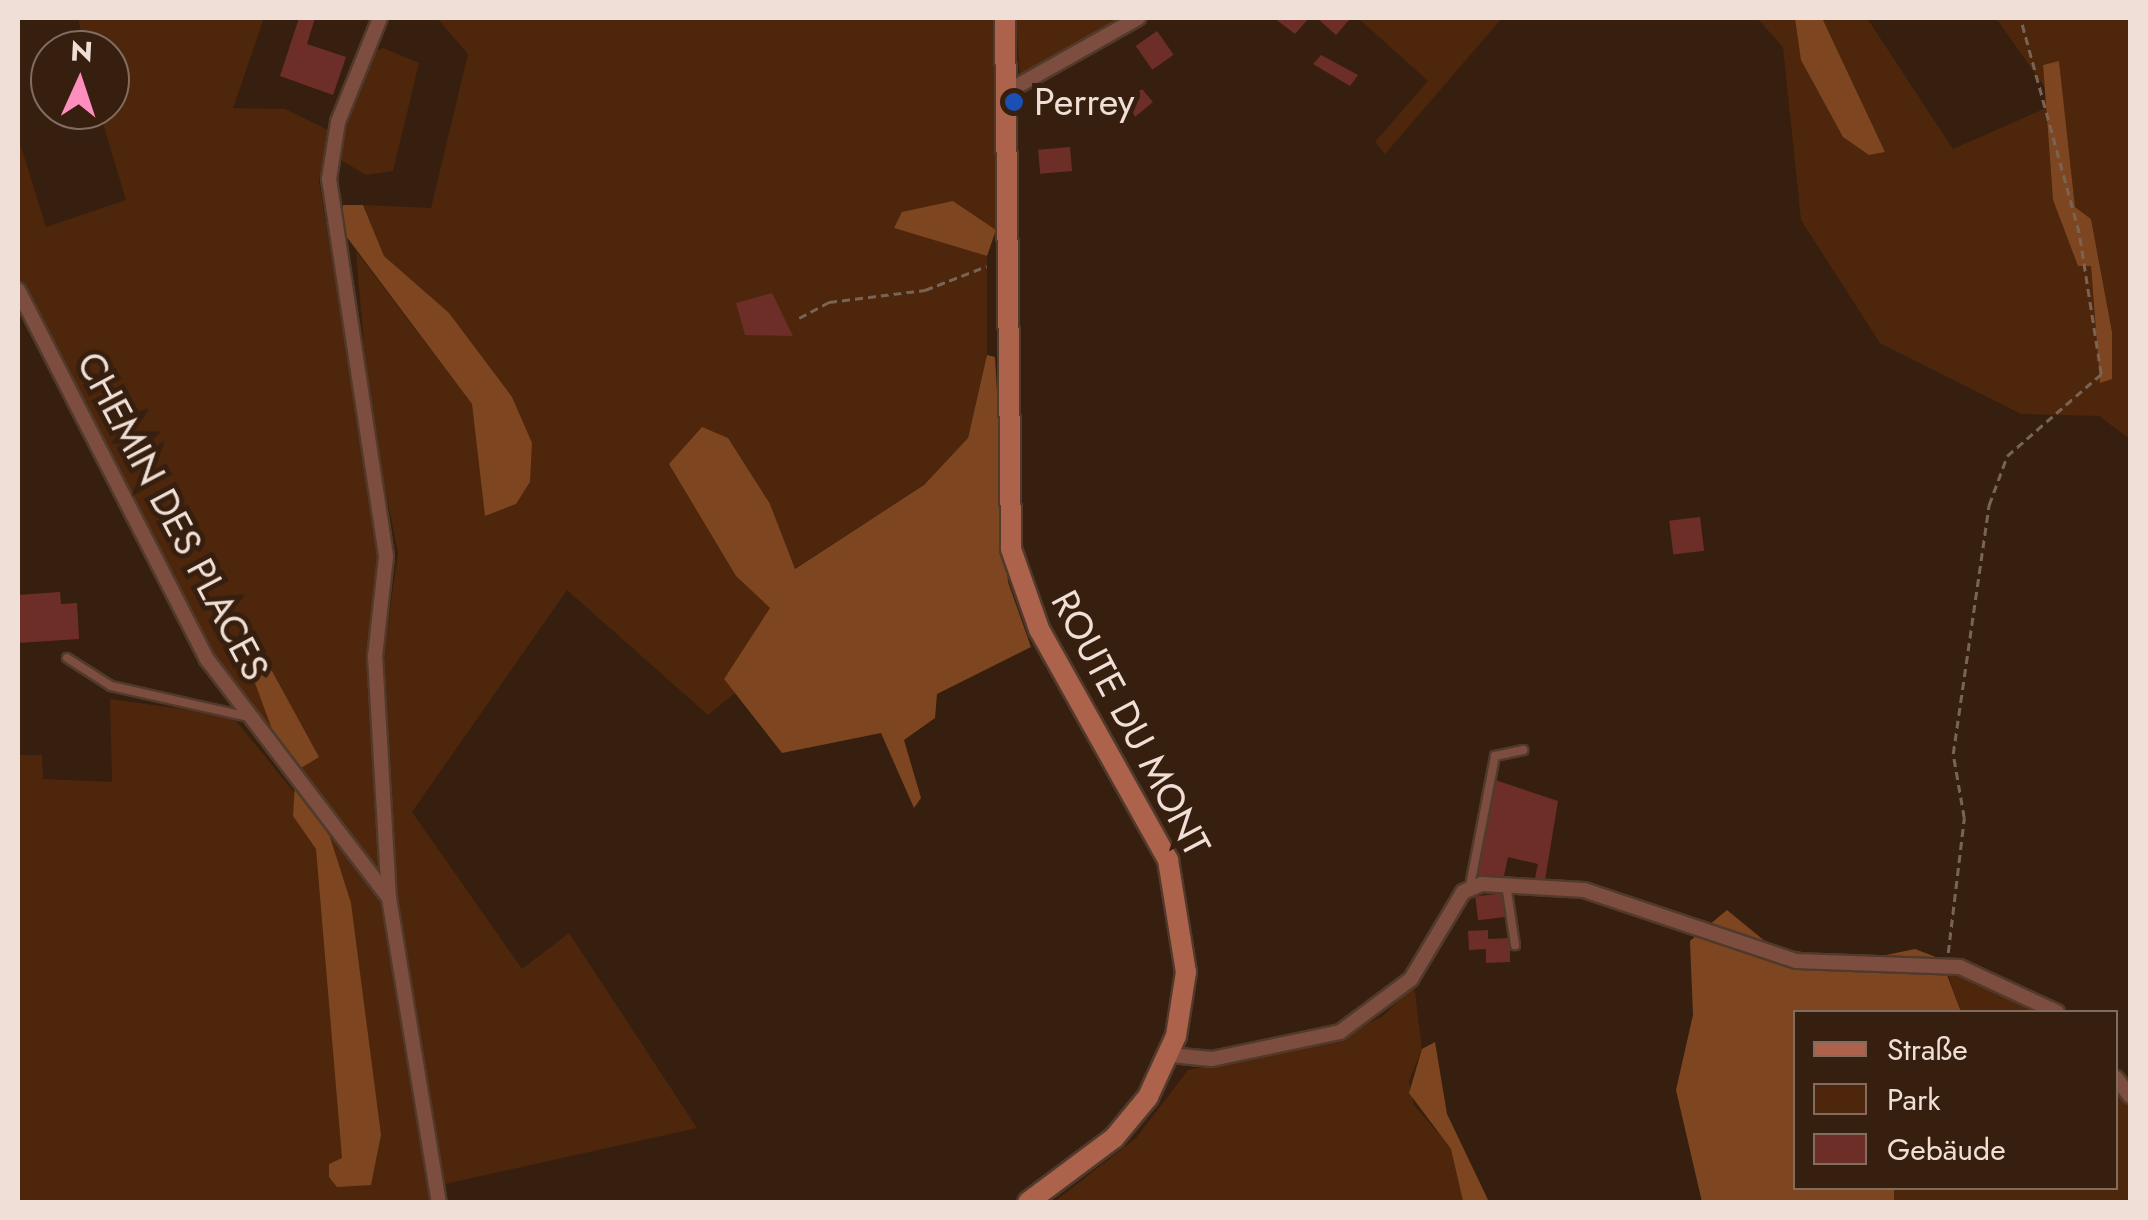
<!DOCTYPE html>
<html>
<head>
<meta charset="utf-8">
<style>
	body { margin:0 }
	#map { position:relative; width:2148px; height:1220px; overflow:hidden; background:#371f0f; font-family:Jost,sans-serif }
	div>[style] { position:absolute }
	.green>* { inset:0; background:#4d260b }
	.forest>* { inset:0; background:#7d4620 }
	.building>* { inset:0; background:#6d2e28; transform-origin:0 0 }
	.path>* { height:2.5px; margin-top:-1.25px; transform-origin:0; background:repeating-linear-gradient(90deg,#786355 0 8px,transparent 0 13px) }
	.roads { filter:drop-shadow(2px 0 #513a2b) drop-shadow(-2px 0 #513a2b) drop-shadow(0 2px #513a2b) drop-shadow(0 -2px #513a2b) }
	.service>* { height:8px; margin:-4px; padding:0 4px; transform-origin:4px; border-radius:4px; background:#7d4e3f }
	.minor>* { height:14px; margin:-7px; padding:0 7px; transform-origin:7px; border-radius:7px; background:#7d4e3f }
	.secondary>* { height:20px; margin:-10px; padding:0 10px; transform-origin:10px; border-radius:10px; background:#ad634b }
	.dots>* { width:28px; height:28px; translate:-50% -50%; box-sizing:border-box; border:5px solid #371f0f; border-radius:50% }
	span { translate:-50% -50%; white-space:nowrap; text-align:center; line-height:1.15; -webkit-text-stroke:10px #371f0f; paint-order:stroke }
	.poi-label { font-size:38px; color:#f0dfd6 }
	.left { translate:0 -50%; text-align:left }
	.street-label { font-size:38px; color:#f0dfd6 }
	.frame { position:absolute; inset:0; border:20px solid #f0dfd6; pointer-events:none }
	.legend { position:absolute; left:1793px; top:1010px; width:325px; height:180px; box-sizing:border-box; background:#371f0f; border:2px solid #816c5f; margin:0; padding:12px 18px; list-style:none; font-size:30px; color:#f0dfd6 }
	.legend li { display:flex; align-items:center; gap:20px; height:50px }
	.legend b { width:50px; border:2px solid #816c5f }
	.north { position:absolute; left:30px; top:30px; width:100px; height:100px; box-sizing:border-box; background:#371f0f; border:2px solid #816c5f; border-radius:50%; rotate:3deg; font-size:28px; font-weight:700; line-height:40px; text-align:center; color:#f0dfd6 }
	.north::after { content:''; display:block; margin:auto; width:35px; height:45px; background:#fd8ebe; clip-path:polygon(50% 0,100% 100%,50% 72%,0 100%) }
</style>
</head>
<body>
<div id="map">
	<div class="green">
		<i style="clip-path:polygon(78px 18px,264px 18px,233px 108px,285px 109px,330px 131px,319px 181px,382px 565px,382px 882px,204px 644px,18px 282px,18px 137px,46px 227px,126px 200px,99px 110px,110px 110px,110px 50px,85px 50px)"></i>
		<i style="clip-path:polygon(437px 18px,994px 18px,996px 230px,953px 201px,895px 228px,987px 256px,987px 355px,968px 438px,924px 485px,794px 569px,770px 504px,736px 576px,770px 608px,724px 679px,735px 693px,708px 715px,567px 590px,412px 812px,522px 969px,569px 933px,697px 1128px,445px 1184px,402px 969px,391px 852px,383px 658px,398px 553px,369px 406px,356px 251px,472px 404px,486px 515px,516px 504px,530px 482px,408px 278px,384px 256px,363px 205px,431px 208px,468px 54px)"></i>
		<i style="clip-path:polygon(1016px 18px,1127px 18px,1020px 80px)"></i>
		<i style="clip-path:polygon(1358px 18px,1502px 18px,1385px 154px,1375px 142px,1428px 81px)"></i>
		<i style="clip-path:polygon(1757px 18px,1867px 18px,1953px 149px,2046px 108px,2053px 200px,2078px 265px,2091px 266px,2100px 382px,2112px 332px,2091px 219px,2075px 207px,2059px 62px,2043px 65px,2045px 88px,1996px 18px,2130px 18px,2130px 439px,2099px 416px,2021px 414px,1880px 343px,1801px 220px,1783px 47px)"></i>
		<i style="clip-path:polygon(383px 48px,419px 63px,393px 171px,366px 175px,339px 159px,354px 99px,372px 52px)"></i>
		<i style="clip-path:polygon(110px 699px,232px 716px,382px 900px,434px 1202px,18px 1202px,18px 755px,42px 755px,43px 779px,112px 782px)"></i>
		<i style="clip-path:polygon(1946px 969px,1963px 973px,2049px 1012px,1961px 1012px)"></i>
		<i style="clip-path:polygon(1414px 984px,1422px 1049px,1409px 1081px,1414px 1105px,1452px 1149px,1464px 1202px,1054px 1202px,1136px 1138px,1188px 1070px,1337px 1038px,1383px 1016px)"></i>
		<i style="clip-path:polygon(2116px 1085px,2130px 1102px,2130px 1202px,1894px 1202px,1894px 1188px,2116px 1188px)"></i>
	</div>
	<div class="forest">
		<i style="clip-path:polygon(1795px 18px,1822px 18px,1885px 152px,1869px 155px,1843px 137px,1801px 60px)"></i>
		<i style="clip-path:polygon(2059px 61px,2075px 207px,2091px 219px,2112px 332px,2112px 379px,2100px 383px,2091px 266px,2078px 266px,2053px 200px,2043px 65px)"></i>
		<i style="clip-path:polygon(953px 201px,996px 230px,987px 256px,894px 228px,902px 212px)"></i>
		<i style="clip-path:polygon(343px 205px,363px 205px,384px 256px,449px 313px,512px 397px,532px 443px,530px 482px,516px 504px,485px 516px,472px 404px,343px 232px)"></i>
		<i style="clip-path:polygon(987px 355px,995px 357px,1008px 582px,1031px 647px,937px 694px,935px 718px,904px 740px,921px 798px,914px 808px,881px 733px,782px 753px,724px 679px,770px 608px,736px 576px,669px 464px,702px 427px,728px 438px,770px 504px,795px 569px,924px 485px,968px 438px)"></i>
		<i style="clip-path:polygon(267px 662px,319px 757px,301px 768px,272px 729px,251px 672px)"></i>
		<i style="clip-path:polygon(295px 783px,330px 837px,351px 903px,381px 1135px,371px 1185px,337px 1187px,329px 1177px,329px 1164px,342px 1158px,316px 849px,293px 816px)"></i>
		<i style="clip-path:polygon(1727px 910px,1772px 947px,1857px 961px,1915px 949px,1941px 959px,1961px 1012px,1796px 1012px,1796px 1188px,1894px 1188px,1894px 1202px,1702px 1202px,1676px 1090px,1693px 1015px,1690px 941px)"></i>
		<i style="clip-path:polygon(1435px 1042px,1447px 1114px,1489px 1202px,1463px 1201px,1451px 1149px,1409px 1093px,1422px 1049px)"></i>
	</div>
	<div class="building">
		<i style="clip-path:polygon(299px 18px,315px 18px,307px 44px,346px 57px,333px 95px,280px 76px)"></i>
		<i style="clip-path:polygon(1274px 18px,1309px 18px,1295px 34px)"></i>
		<i style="clip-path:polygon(1317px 18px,1347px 18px,1349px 20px,1336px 35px)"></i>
		<i style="left:1157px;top:31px;width:29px;height:26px;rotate:55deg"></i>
		<i style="clip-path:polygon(1321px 55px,1358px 75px,1350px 86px,1313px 64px)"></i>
		<i style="left:1142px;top:89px;width:17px;height:23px;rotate:50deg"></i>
		<i style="left:1070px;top:147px;width:24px;height:32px;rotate:85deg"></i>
		<i style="clip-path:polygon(772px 293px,793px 336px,745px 335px,736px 303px)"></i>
		<i style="left:1700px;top:517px;width:34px;height:31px;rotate:83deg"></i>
		<i style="clip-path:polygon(60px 592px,61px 604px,77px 603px,79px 639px,18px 643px,18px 595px)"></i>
		<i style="clip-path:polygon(1495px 780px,1558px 801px,1545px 880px,1535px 878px,1538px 864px,1508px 857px,1503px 880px,1474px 874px)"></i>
		<i style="left:1504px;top:893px;width:24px;height:29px;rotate:83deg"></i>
		<i style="clip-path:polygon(1488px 930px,1488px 939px,1510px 938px,1510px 962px,1486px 963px,1486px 949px,1469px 950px,1468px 931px)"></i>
	</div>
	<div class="path">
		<i style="left:799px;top:318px;width:34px;rotate:-28deg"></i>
		<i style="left:829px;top:302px;width:97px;rotate:-7.1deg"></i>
		<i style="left:925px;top:290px;width:66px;rotate:-21.2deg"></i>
		<i style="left:1948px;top:953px;width:136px;rotate:-83.2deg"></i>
		<i style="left:1964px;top:818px;width:65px;rotate:-99.8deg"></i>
		<i style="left:1953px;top:754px;width:252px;rotate:-81.8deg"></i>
		<i style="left:1989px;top:505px;width:52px;rotate:-69.8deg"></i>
		<i style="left:2007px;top:456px;width:125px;rotate:-41.1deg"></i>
		<i style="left:2101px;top:374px;width:143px;rotate:-98.9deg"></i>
		<i style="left:2079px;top:233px;width:223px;rotate:-105.3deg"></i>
	</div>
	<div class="roads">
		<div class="service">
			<i style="left:67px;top:658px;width:52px;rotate:32.5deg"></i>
			<i style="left:111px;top:686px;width:136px;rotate:12.7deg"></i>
			<i style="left:1506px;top:884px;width:62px;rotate:81.6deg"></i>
			<i style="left:1470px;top:886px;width:132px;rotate:-79.1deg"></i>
			<i style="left:1495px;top:756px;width:29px;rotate:-12deg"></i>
		</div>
		<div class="minor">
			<i style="left:380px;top:18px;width:112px;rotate:112deg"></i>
			<i style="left:338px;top:122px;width:58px;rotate:99deg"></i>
			<i style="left:329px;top:179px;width:382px;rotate:81.4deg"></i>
			<i style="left:386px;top:557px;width:100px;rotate:96.3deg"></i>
			<i style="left:375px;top:656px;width:241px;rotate:86.7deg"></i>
			<i style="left:1005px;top:93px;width:153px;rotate:-29.4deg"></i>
			<i style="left:18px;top:290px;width:415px;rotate:62.9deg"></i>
			<i style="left:207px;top:659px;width:300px;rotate:52.7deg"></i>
			<i style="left:389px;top:898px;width:308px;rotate:80.7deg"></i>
			<i style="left:1170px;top:1055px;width:42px;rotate:5.4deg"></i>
			<i style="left:1212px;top:1059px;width:131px;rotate:-11.9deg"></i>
			<i style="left:1340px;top:1032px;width:89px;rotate:-36.7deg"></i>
			<i style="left:1411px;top:979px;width:101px;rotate:-59.1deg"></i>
			<i style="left:1463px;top:892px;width:21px;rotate:-23deg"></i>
			<i style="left:1482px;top:884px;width:102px;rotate:3.4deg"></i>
			<i style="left:1584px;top:890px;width:224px;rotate:18.5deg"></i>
			<i style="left:1796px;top:961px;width:164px;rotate:2.1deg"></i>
			<i style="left:1960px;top:967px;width:107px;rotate:24.9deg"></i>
			<i style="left:2116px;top:1078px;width:23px;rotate:52deg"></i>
		</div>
		<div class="secondary">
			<i style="left:1005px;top:18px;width:531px;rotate:89.35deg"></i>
			<i style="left:1011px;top:549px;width:85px;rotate:70.7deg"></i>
			<i style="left:1039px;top:629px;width:265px;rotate:60.8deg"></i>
			<i style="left:1168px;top:860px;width:113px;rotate:80.9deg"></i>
			<i style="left:1186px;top:972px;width:65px;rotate:98.9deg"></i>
			<i style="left:1176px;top:1036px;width:67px;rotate:114.7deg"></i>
			<i style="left:1148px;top:1097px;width:53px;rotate:129.7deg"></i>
			<i style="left:1114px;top:1138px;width:107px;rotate:143.3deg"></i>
		</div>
	</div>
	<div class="dots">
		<i style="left:1014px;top:102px;background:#1a4fb4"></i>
	</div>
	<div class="poi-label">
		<span class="left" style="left:1034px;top:102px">Perrey</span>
	</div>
	<div class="street-label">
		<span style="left:173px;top:516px;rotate:62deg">CHEMIN DES PLACES</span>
		<span style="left:1131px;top:723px;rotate:62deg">ROUTE DU MONT</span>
	</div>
	<div class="frame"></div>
	<ul class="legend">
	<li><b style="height:12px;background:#ad634b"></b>Straße</li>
	<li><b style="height:28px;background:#4d260b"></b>Park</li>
	<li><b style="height:28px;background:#6d2e28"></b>Gebäude</li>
	</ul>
	<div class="north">N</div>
</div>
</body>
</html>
